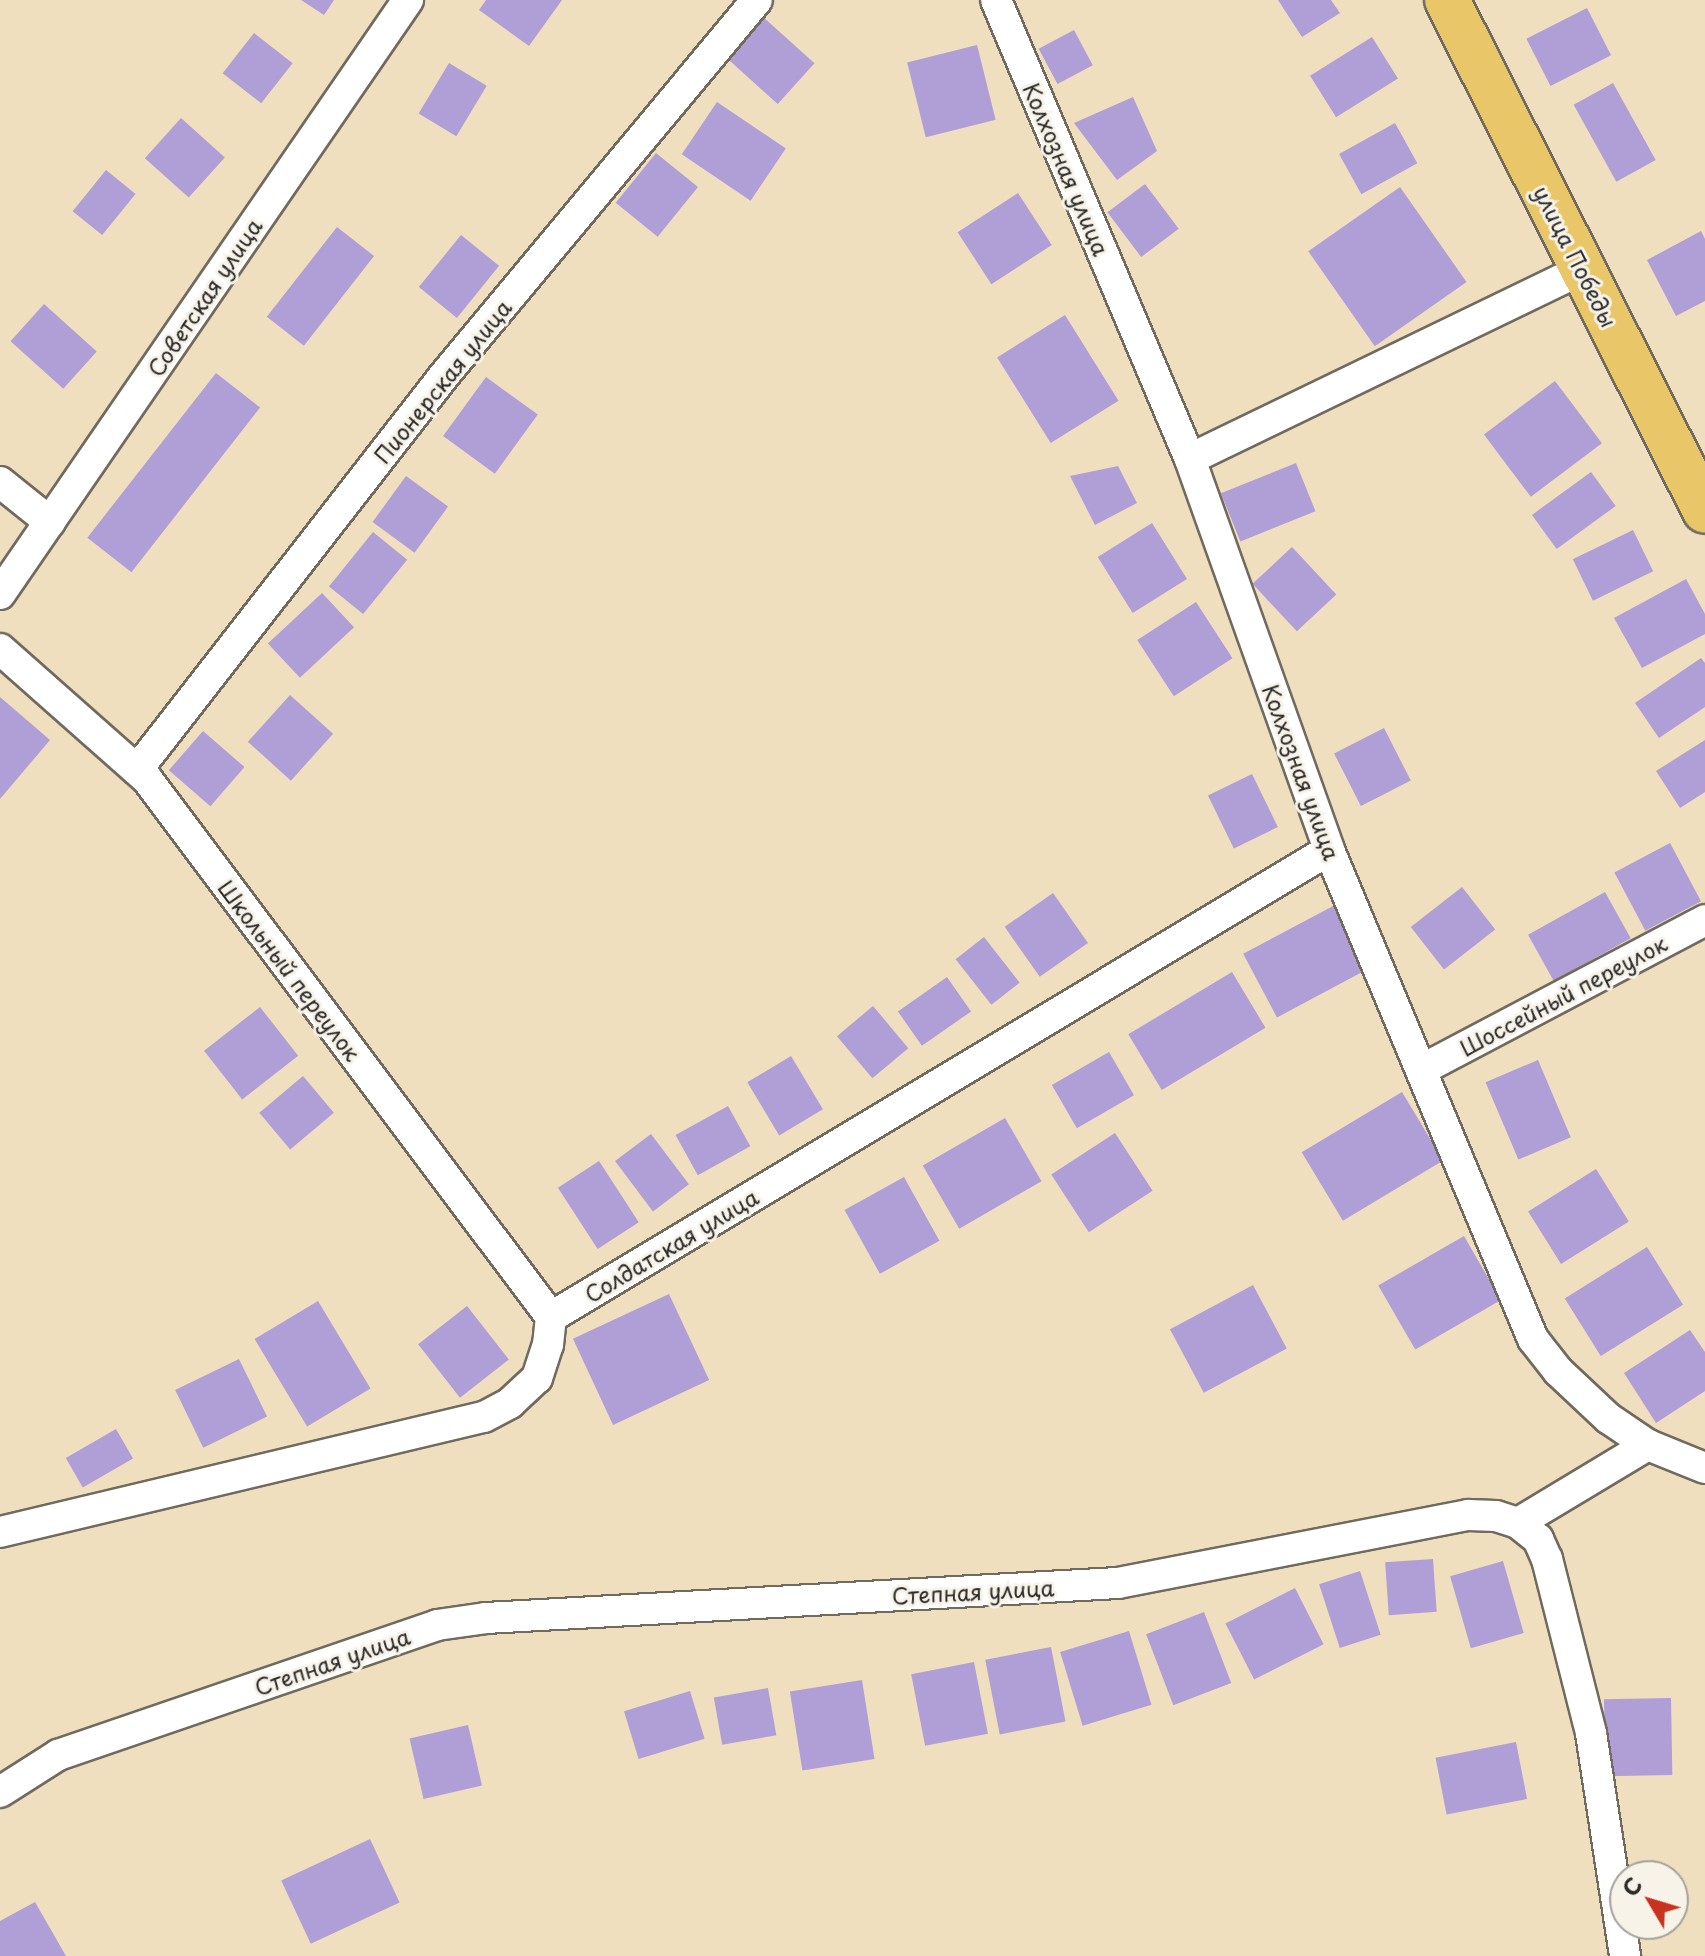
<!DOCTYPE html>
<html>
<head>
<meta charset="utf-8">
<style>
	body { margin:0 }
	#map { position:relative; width:1705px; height:1956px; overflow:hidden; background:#efdfbf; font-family:"Playpen Sans",sans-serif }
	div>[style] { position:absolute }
	.building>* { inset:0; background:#b09ed7; transform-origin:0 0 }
	.roads { filter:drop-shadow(2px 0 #706a5f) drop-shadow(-2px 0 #706a5f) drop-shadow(0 2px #706a5f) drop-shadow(0 -2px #706a5f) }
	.minor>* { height:30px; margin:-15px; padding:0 15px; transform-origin:15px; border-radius:15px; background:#fff }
	.primary>* { height:44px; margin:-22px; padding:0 22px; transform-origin:22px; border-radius:22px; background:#e9c769 }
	span { translate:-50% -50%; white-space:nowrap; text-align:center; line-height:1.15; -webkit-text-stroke:6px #f7f3e8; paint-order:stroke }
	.street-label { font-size:22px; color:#2b2b2b }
	.north { position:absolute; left:1609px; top:1860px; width:80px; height:80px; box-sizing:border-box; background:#f7f3e8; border:2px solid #a5a39c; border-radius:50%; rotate:308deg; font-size:22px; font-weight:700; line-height:32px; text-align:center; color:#2b2b2b }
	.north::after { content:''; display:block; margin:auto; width:28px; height:36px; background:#c8321e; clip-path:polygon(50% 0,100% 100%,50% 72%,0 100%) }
</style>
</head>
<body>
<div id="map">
	<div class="building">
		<i style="clip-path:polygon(301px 0,334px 0,324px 15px)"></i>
		<i style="clip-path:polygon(486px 0,562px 0,529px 46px,479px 10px)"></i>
		<i style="clip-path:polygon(1278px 0,1331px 0,1340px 13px,1302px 37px)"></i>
		<i style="left:1587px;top:8px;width:53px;height:68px;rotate:63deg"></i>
		<i style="left:761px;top:15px;width:72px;height:55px;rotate:42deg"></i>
		<i style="left:1074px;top:30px;width:40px;height:40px;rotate:62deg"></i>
		<i style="left:254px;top:33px;width:49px;height:51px;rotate:38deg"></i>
		<i style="left:1372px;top:37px;width:49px;height:73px;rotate:58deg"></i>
		<i style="left:977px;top:45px;width:77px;height:72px;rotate:76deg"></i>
		<i style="left:449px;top:63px;width:44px;height:59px;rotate:31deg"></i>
		<i style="left:1613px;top:83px;width:88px;height:45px;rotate:61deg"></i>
		<i style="clip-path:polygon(1133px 97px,1157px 151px,1117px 180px,1074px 123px)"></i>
		<i style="left:717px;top:102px;width:83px;height:63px;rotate:34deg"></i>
		<i style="left:181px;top:118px;width:59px;height:54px;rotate:42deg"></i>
		<i style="left:1395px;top:123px;width:46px;height:64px;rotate:61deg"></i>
		<i style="left:656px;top:153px;width:54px;height:64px;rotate:39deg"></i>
		<i style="left:106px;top:170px;width:38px;height:53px;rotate:39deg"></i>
		<i style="left:1145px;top:184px;width:56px;height:47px;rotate:53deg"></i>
		<i style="left:1400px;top:187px;width:116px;height:112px;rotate:55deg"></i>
		<i style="left:1018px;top:193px;width:62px;height:72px;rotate:57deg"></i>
		<i style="left:337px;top:227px;width:47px;height:114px;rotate:38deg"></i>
		<i style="clip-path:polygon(1701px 231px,1705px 239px,1705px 301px,1676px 316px,1647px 260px)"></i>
		<i style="left:461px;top:235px;width:49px;height:67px;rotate:39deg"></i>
		<i style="left:44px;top:304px;width:71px;height:50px;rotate:42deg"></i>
		<i style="left:1065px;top:315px;width:101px;height:80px;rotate:58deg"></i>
		<i style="left:216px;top:373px;width:56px;height:209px;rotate:38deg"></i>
		<i style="left:486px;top:377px;width:64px;height:73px;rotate:36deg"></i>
		<i style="left:1555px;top:381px;width:78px;height:89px;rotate:53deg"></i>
		<i style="left:1296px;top:463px;width:52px;height:81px;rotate:68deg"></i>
		<i style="clip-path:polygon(1118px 466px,1137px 503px,1095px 525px,1070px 476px)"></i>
		<i style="left:1591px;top:472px;width:42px;height:73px;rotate:54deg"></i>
		<i style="left:406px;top:476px;width:52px;height:57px;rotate:36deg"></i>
		<i style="left:1152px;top:523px;width:66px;height:64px;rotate:58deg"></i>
		<i style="left:1633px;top:530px;width:46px;height:67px;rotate:64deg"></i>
		<i style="left:373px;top:532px;width:44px;height:70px;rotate:39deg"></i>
		<i style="left:1292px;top:547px;width:65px;height:54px;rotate:47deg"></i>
		<i style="clip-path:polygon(1686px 579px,1705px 614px,1705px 634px,1642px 668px,1614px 618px)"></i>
		<i style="left:322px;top:593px;width:47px;height:74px;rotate:47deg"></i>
		<i style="left:1196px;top:602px;width:67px;height:70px;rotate:57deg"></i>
		<i style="clip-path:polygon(1701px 658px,1705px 663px,1705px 707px,1659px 738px,1635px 703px)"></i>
		<i style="left:290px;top:695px;width:58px;height:63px;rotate:42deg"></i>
		<i style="clip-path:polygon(0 697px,50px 740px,0 799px)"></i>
		<i style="left:1384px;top:728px;width:59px;height:56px;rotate:63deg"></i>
		<i style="left:203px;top:731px;width:55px;height:52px;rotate:41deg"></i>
		<i style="clip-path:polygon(1705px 740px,1705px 792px,1680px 808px,1656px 771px)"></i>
		<i style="left:1252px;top:774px;width:59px;height:49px;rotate:64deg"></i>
		<i style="left:1670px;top:843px;width:66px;height:63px;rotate:62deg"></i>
		<i style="left:1462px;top:887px;width:54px;height:65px;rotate:52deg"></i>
		<i style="left:1605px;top:892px;width:53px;height:88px;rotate:61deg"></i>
		<i style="left:1053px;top:893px;width:61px;height:59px;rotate:55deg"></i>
		<i style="left:1335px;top:905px;width:72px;height:104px;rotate:62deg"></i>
		<i style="left:984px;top:937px;width:58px;height:36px;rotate:52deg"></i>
		<i style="left:1232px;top:972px;width:65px;height:121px;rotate:59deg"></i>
		<i style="left:947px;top:977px;width:42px;height:60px;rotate:55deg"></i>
		<i style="left:873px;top:1006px;width:55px;height:47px;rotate:50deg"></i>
		<i style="left:260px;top:1007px;width:62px;height:71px;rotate:52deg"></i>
		<i style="left:1109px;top:1052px;width:50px;height:66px;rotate:60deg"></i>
		<i style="left:791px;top:1056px;width:62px;height:51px;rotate:59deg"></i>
		<i style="left:1538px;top:1060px;width:84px;height:57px;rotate:67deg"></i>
		<i style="left:303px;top:1076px;width:48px;height:57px;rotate:50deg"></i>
		<i style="left:1402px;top:1092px;width:80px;height:117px;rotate:59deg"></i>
		<i style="left:728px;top:1106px;width:46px;height:60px;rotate:61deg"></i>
		<i style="left:1005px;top:1118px;width:73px;height:95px;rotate:60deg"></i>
		<i style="left:1115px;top:1133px;width:69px;height:76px;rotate:57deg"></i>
		<i style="left:651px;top:1134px;width:63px;height:45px;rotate:53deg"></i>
		<i style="left:599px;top:1161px;width:73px;height:49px;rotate:57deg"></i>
		<i style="left:1596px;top:1169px;width:62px;height:80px;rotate:58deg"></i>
		<i style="left:904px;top:1177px;width:73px;height:68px;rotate:61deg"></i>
		<i style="left:1464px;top:1236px;width:74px;height:99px;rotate:60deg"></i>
		<i style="left:1647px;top:1247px;width:68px;height:97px;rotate:58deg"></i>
		<i style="left:1253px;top:1285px;width:72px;height:94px;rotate:62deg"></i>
		<i style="left:669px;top:1294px;width:95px;height:106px;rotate:65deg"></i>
		<i style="left:318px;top:1301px;width:102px;height:74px;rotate:59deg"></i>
		<i style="left:467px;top:1306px;width:68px;height:62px;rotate:52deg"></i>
		<i style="clip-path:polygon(1690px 1330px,1705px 1352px,1705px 1391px,1656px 1423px,1624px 1373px)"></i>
		<i style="left:239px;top:1359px;width:64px;height:71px;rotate:64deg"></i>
		<i style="left:116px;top:1429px;width:34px;height:58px;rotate:60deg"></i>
		<i style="left:1433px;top:1559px;width:53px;height:48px;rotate:86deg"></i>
		<i style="left:1503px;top:1561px;width:75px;height:55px;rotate:74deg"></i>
		<i style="left:1360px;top:1571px;width:67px;height:43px;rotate:72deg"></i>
		<i style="left:1295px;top:1588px;width:63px;height:78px;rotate:63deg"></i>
		<i style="left:1204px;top:1612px;width:76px;height:62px;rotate:69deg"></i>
		<i style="left:1129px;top:1631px;width:77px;height:72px;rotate:73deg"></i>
		<i style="left:1051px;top:1647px;width:76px;height:67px;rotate:79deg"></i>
		<i style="left:974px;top:1662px;width:73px;height:64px;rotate:79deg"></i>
		<i style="left:862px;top:1680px;width:80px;height:73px;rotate:81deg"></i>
		<i style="left:768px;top:1688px;width:48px;height:55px;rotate:80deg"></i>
		<i style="left:690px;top:1691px;width:50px;height:69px;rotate:73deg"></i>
		<i style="left:1671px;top:1698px;width:77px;height:67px;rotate:89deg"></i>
		<i style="left:468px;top:1725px;width:62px;height:60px;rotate:77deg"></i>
		<i style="left:1516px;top:1742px;width:58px;height:82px;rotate:79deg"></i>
		<i style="left:370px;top:1839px;width:70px;height:98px;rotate:65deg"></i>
		<i style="clip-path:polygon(35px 1902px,66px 1956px,0 1956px,0 1921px)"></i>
	</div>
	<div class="roads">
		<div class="minor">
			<i style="left:996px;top:0;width:498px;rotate:67.1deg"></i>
			<i style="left:1190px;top:459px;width:415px;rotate:70.4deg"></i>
			<i style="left:1329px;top:850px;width:530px;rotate:67.36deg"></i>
			<i style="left:1533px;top:1339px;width:41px;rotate:52deg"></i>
			<i style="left:1558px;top:1371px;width:69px;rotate:43.2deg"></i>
			<i style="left:1608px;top:1418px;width:48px;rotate:34deg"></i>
			<i style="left:1648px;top:1445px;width:61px;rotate:22deg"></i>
			<i style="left:1190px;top:459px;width:437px;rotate:-25.8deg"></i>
			<i style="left:0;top:482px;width:64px;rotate:38.7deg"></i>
			<i style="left:0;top:594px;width:721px;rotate:-55.52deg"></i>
			<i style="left:0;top:649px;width:196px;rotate:41.5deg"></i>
			<i style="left:147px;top:779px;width:673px;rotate:53.1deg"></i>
			<i style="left:137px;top:770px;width:497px;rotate:-52.1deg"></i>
			<i style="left:442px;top:378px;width:492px;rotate:-50.2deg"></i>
			<i style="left:1421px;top:1070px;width:321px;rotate:-27.8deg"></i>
			<i style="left:1518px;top:1523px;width:152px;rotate:-31deg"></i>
			<i style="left:0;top:1532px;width:497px;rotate:-13.4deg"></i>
			<i style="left:484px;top:1417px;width:30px;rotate:-28deg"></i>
			<i style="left:510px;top:1403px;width:37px;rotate:-43deg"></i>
			<i style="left:537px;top:1378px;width:35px;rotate:-72deg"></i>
			<i style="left:548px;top:1345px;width:28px;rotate:-84deg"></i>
			<i style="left:551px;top:1317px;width:907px;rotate:-30.97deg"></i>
			<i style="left:0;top:1792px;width:69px;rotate:-32.5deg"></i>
			<i style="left:58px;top:1755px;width:401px;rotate:-18.9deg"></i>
			<i style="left:437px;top:1625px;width:49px;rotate:-8.1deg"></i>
			<i style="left:486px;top:1618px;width:633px;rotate:-3.17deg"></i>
			<i style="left:1118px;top:1583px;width:357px;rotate:-11deg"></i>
			<i style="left:1468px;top:1515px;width:28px;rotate:2deg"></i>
			<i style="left:1496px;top:1516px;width:23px;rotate:18deg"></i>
			<i style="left:1518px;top:1523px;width:26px;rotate:39deg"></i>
			<i style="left:1538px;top:1539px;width:22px;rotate:66deg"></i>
			<i style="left:1547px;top:1559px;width:179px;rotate:75.8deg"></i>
			<i style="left:1591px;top:1733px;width:226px;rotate:81.3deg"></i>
		</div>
		<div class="primary">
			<i style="left:1447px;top:0;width:572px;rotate:63.21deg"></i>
		</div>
	</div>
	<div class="street-label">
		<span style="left:1067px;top:169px;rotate:67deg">Колхозная улица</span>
		<span style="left:1576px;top:256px;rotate:63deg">улица Победы</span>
		<span style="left:204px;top:297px;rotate:-56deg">Советская улица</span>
		<span style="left:442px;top:381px;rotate:-51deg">Пионерская улица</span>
		<span style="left:1302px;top:772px;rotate:70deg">Колхозная улица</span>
		<span style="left:290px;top:970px;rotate:53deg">Школьный переулок</span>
		<span style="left:1563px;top:995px;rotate:-28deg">Шоссейный переулок</span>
		<span style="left:671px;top:1245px;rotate:-31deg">Солдатская улица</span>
		<span style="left:973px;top:1591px;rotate:-3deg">Степная улица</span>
		<span style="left:332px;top:1661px;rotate:-19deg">Степная улица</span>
	</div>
	<div class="north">С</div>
</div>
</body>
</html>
